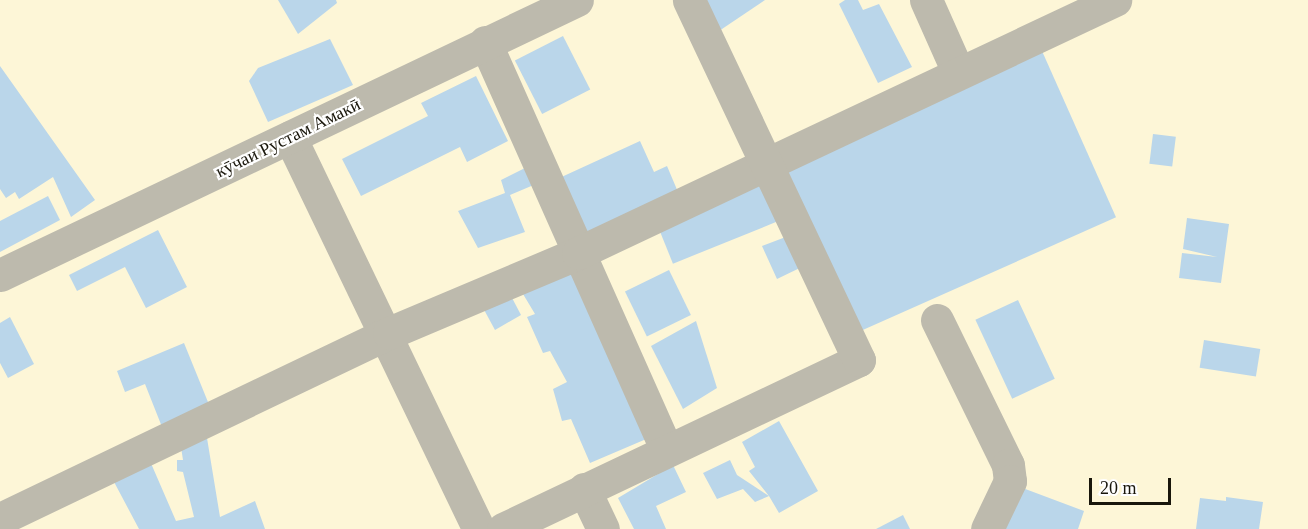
<!DOCTYPE html>
<html>
<head>
<meta charset="utf-8">
<style>
	body { margin:0 }
	#map { position:relative; width:1308px; height:529px; overflow:hidden; background:#fdf6d7; font-family:"Times New Roman",serif }
	div>[style] { position:absolute }
	.building>* { inset:0; background:#bad6ea; transform-origin:0 0 }
	.minor>* { height:33px; margin:-16.5px; padding:0 16.5px; transform-origin:16.5px; border-radius:16.5px; background:#bdbaad }
	span { translate:-50% -50%; white-space:nowrap; text-align:center; line-height:1.15; -webkit-text-stroke:4.5px #fff; paint-order:stroke }
	.street-label { font-size:18px; color:#19160b }
	.scale { position:absolute; left:1089px; top:478px; width:82px; height:27px; box-sizing:border-box; border:3px solid #19160b; border-top:0; padding-left:8px; font-size:18px; line-height:21px; white-space:nowrap; color:#19160b; -webkit-text-stroke:4px #fff; paint-order:stroke }
</style>
</head>
<body>
<div id="map">
	<div class="building">
		<i style="clip-path:polygon(278px 0,336px 0,337px 3px,298px 34px)"></i>
		<i style="clip-path:polygon(701px 0,765px 0,719px 31px)"></i>
		<i style="clip-path:polygon(845px 0,858px 0,863px 10px,879px 4px,912px 67px,878px 83px,839px 4px)"></i>
		<i style="left:563px;top:36px;width:60px;height:54px;rotate:63deg"></i>
		<i style="clip-path:polygon(330px 39px,353px 85px,268px 122px,249px 81px,258px 68px)"></i>
		<i style="left:1042px;top:51px;width:182px;height:284px;rotate:66deg"></i>
		<i style="clip-path:polygon(0 66px,95px 200px,71px 217px,53px 177px,19px 199px,15px 192px,6px 198px,0 189px)"></i>
		<i style="clip-path:polygon(476px 76px,508px 141px,467px 162px,460px 147px,361px 196px,342px 159px,428px 116px,421px 103px)"></i>
		<i style="left:1153px;top:134px;width:23px;height:30px;rotate:7deg"></i>
		<i style="clip-path:polygon(640px 141px,654px 172px,667px 166px,678px 192px,581px 238px,555px 180px)"></i>
		<i style="clip-path:polygon(529px 166px,536px 184px,510px 195px,525px 232px,478px 248px,458px 211px,505px 193px,501px 180px)"></i>
		<i style="left:759px;top:175px;width:50px;height:113px;rotate:68deg"></i>
		<i style="clip-path:polygon(48px 196px,60px 220px,0 252px,0 221px)"></i>
		<i style="clip-path:polygon(1187px 218px,1229px 224px,1221px 283px,1179px 278px,1182px 253px,1217px 257px,1183px 249px)"></i>
		<i style="clip-path:polygon(158px 230px,187px 287px,146px 308px,125px 267px,77px 291px,69px 275px)"></i>
		<i style="clip-path:polygon(791px 235px,808px 264px,777px 279px,762px 246px)"></i>
		<i style="clip-path:polygon(569px 268px,651px 437px,590px 463px,571px 419px,562px 421px,553px 389px,567px 382px,550px 351px,543px 353px,527px 317px,535px 314px,520px 289px)"></i>
		<i style="left:669px;top:270px;width:50px;height:49px;rotate:64deg"></i>
		<i style="clip-path:polygon(510px 294px,521px 315px,495px 330px,482px 306px)"></i>
		<i style="left:1018px;top:300px;width:87px;height:47px;rotate:65deg"></i>
		<i style="clip-path:polygon(10px 317px,34px 364px,8px 378px,0 363px,0 323px)"></i>
		<i style="clip-path:polygon(696px 321px,717px 388px,683px 409px,651px 346px)"></i>
		<i style="left:1204px;top:340px;width:57px;height:28px;rotate:9deg"></i>
		<i style="clip-path:polygon(184px 343px,210px 407px,162px 427px,145px 384px,125px 392px,117px 371px)"></i>
		<i style="clip-path:polygon(779px 421px,818px 491px,779px 513px,769px 496px,755px 502px,743px 489px,717px 499px,703px 473px,730px 460px,737px 475px,769px 496px,749px 471px,755px 467px,742px 442px)"></i>
		<i style="clip-path:polygon(207px 438px,220px 517px,255px 501px,265px 529px,139px 529px,113px 480px,150px 461px,176px 521px,194px 517px,183px 472px,177px 471px,177px 460px,183px 460px,180px 441px)"></i>
		<i style="clip-path:polygon(673px 465px,686px 492px,656px 506px,666px 529px,634px 529px,618px 498px)"></i>
		<i style="clip-path:polygon(1015px 485px,1084px 511px,1078px 529px,998px 529px)"></i>
		<i style="clip-path:polygon(1226px 497px,1263px 502px,1259px 529px,1196px 529px,1200px 498px,1226px 501px)"></i>
		<i style="clip-path:polygon(903px 515px,910px 529px,876px 529px)"></i>
	</div>
	<div class="minor">
		<i style="left:926px;top:0;width:79px;rotate:66deg"></i>
		<i style="left:485px;top:42px;width:445px;rotate:66deg"></i>
		<i style="left:290px;top:137px;width:435px;rotate:64.3deg"></i>
		<i style="left:0;top:275px;width:639px;rotate:-25.48deg"></i>
		<i style="left:937px;top:320px;width:161px;rotate:63.9deg"></i>
		<i style="left:1008px;top:465px;width:16px;rotate:83deg"></i>
		<i style="left:1010px;top:481px;width:53px;rotate:115.6deg"></i>
		<i style="left:584px;top:489px;width:44px;rotate:64.6deg"></i>
		<i style="left:0;top:519px;width:431px;rotate:-25.6deg"></i>
		<i style="left:389px;top:333px;width:205px;rotate:-22.9deg"></i>
		<i style="left:578px;top:253px;width:594px;rotate:-25.23deg"></i>
		<i style="left:503px;top:529px;width:394px;rotate:-25.4deg"></i>
		<i style="left:859px;top:360px;width:398px;rotate:-115.3deg"></i>
	</div>
	<div class="street-label">
		<span style="left:288px;top:138px;rotate:-26deg">кӯчаи Рустам Амакӣ</span>
	</div>
	<div class="scale">20 m</div>
</div>
</body>
</html>
